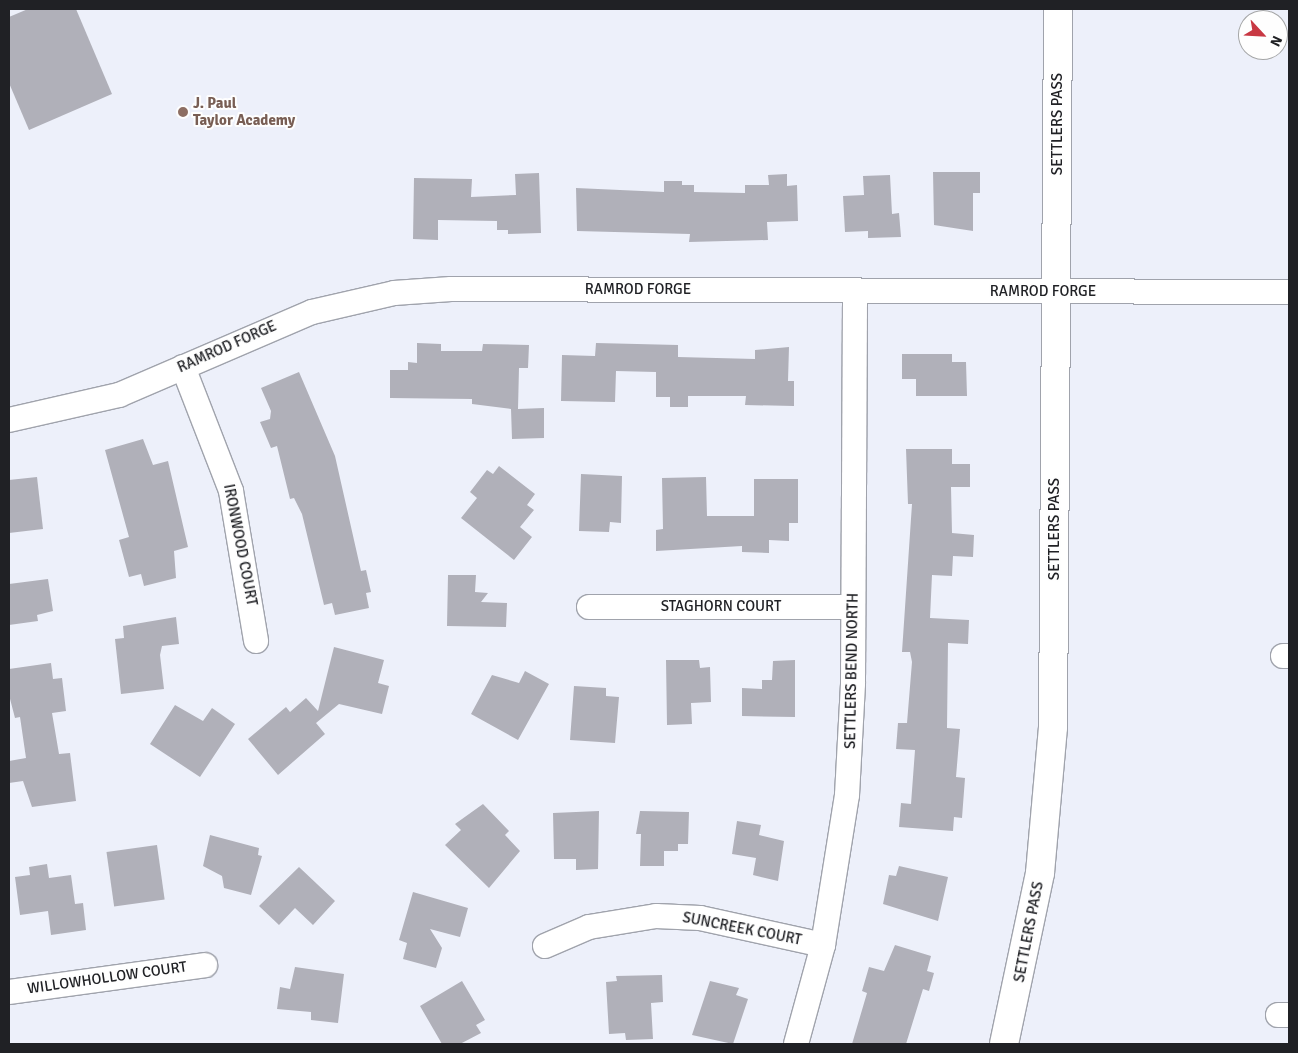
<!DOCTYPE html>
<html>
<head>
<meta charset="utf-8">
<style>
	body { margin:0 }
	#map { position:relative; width:1298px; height:1053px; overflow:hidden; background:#edf0fa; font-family:Signika,sans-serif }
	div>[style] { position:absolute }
	.building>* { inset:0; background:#b0b0b9; transform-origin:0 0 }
	.roads { filter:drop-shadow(1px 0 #a0a3ac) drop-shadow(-1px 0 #a0a3ac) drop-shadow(0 1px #a0a3ac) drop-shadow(0 -1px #a0a3ac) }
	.street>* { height:24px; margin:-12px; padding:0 12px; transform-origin:12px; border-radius:12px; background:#fff }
	.secondary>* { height:28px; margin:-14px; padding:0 14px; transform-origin:14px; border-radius:14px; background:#fff }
	.dots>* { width:14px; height:14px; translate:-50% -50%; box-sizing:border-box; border:2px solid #fefefe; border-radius:50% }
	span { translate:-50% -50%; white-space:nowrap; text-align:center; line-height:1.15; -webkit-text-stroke:4px #fefefe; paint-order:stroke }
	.education-label { font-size:15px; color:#785e54; font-weight:700 }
	.left { translate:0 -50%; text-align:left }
	.street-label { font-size:15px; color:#202125 }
	.frame { position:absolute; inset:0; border:10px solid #202125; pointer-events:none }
	.north { position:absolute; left:1238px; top:10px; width:50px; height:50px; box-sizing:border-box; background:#fefefe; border:1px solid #a5a6a7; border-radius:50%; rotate:115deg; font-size:14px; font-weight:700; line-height:20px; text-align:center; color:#202125 }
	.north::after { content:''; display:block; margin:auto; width:18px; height:22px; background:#c83843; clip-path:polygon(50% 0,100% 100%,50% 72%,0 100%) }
</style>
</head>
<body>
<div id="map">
	<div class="building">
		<i style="clip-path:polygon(28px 9px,76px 9px,112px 94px,29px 130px,9px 83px,9px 17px)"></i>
		<i style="clip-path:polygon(933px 172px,980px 172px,980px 193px,973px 193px,973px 231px,934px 225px)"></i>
		<i style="clip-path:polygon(539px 173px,541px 233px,508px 234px,508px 230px,497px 230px,497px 221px,438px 220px,438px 240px,413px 239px,414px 178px,472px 179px,471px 197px,516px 195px,515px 174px)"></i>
		<i style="clip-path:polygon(787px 174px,787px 186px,797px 185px,798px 221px,767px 222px,768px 240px,689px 242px,690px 234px,577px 231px,576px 188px,664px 192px,664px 181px,682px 181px,682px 185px,694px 185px,694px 192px,745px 193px,745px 185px,769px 185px,768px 175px)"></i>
		<i style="clip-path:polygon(890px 175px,892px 214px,899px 213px,901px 237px,868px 238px,868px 231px,845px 232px,843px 196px,864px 195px,863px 176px)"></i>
		<i style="clip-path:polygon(417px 343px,441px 344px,441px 351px,482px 351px,483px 344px,529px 345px,528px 368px,519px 368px,518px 409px,544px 408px,544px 438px,512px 439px,511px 409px,472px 404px,472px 399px,390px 398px,390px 370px,408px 370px,408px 362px,417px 363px)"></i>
		<i style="clip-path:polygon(596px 343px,678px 345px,678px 357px,755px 359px,755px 350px,789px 347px,788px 381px,794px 381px,794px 406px,745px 405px,746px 396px,688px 396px,688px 407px,670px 407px,670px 397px,656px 397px,656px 372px,616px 371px,615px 402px,561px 401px,562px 355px,595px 356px)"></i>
		<i style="clip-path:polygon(902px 354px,952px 354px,952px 362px,966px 362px,967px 396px,916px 396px,916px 379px,902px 379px)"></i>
		<i style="clip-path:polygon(299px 372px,335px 456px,361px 571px,366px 570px,371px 592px,366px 593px,369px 608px,335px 615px,332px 603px,324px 605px,302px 514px,294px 498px,290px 499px,277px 446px,271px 448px,260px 422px,270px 419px,271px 411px,261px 388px)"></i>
		<i style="clip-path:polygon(143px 439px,153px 465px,168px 461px,188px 547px,174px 551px,176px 578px,144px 586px,141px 574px,129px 577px,119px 540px,129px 537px,105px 450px)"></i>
		<i style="clip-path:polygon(906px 449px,952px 449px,952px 464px,970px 464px,970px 487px,951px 487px,952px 533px,974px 535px,973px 557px,953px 556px,952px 576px,932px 575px,930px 618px,969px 620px,968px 644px,948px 643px,947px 728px,960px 729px,956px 777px,965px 778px,962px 818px,954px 817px,953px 831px,899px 827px,901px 803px,911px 804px,915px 750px,896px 749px,898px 723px,907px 723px,912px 662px,910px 652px,902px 652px,912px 504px,908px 504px)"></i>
		<i style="clip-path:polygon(499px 466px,535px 494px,527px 505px,534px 510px,520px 527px,532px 537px,514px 560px,461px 518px,477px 498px,470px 492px,487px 470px,493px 474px)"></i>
		<i style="clip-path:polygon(581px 474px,622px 476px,621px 523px,610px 522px,609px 532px,579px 531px)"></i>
		<i style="clip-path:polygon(37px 477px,43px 529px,9px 533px,9px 480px)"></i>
		<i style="clip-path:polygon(706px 477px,707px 516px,754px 516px,754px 479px,798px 479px,798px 523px,789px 523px,789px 541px,769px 540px,769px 553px,742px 552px,742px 546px,656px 551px,656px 530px,663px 529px,662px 478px)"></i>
		<i style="clip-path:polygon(448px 575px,476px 575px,475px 592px,488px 593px,481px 602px,507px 603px,506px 627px,447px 626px)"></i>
		<i style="clip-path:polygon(48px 579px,53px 611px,37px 615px,38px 621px,9px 625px,9px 584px)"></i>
		<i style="clip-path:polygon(176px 617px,179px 644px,162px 646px,160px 655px,164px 689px,121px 694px,115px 639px,124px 638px,123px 626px)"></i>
		<i style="clip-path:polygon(334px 647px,384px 660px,378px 683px,389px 686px,382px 714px,339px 704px,316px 723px,325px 734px,278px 775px,248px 739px,286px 707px,290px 712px,306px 698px,318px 711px)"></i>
		<i style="clip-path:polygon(666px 660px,699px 660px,700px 668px,710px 667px,711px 702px,691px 703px,692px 724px,667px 725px)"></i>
		<i style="clip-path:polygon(795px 660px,795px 717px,742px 716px,742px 688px,762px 689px,762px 680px,772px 680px,773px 661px)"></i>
		<i style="clip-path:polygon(51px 663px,53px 679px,62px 678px,66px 711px,52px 713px,59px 754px,70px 753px,76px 801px,32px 807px,23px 781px,9px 783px,9px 761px,26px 758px,20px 717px,15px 718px,9px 695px,9px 669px)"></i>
		<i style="clip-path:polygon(525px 671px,549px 684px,518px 740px,471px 714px,492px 675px,519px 683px)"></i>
		<i style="clip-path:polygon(574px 686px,606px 688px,606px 696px,619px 697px,615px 743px,570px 740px)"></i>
		<i style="clip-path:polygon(175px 705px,203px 721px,212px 708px,235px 724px,200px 777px,150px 744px)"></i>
		<i style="clip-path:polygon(483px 804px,509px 831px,505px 835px,520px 851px,489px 888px,445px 845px,461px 830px,455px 824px)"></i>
		<i style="clip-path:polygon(599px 811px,598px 869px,576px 870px,576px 859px,554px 859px,553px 813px)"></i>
		<i style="clip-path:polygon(640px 811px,689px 812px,688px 844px,678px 844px,678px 851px,664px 851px,664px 866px,640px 866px,641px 834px,636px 834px)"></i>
		<i style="clip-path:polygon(737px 821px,761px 825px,759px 835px,784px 841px,778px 881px,753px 875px,756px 858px,732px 854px)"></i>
		<i style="clip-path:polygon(210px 835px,259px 848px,258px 855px,262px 856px,251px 895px,224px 888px,222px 876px,203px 866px)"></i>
		<i style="left:157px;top:845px;width:55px;height:51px;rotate:82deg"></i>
		<i style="clip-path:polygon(47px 864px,49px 878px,71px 875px,75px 904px,83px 903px,86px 930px,51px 935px,48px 911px,20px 915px,15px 877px,30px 875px,29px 867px)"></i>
		<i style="clip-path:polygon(899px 866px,948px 877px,938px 921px,883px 904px,889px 875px,896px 876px)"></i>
		<i style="clip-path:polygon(299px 867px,335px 901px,313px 925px,295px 908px,279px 925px,259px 906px)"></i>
		<i style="clip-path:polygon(413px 892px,468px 908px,460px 937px,430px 929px,442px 948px,436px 968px,403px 959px,407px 943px,399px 940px)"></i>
		<i style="clip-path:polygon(895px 945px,931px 956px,927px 971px,934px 973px,929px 991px,923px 989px,906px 1044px,852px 1044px,867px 993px,862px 991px,869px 967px,884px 971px)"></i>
		<i style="clip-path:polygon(295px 967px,344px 974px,338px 1023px,311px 1020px,311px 1012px,277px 1009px,280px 987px,290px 989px)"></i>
		<i style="clip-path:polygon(662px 975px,663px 1002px,651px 1003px,653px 1039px,626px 1040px,625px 1033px,609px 1034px,606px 982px,617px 981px,616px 976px)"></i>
		<i style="clip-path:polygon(462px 981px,485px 1020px,476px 1025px,481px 1033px,460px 1044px,442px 1044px,420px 1006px)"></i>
		<i style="clip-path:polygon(710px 981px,739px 988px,736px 995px,748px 999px,733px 1044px,692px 1035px)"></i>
	</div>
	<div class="roads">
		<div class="street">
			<i style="left:183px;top:367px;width:133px;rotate:68.8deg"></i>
			<i style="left:231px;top:491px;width:152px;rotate:80.5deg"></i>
			<i style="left:9px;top:420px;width:113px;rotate:-12.8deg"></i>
			<i style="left:119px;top:395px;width:210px;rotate:-23.3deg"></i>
			<i style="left:312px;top:312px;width:84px;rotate:-13deg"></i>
			<i style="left:394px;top:293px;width:57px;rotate:-4deg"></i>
			<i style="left:451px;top:289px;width:838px;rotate:0.21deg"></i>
			<i style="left:589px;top:607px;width:264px"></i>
			<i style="left:1283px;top:656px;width:6px"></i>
			<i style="left:545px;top:946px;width:48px;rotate:-23.4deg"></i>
			<i style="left:589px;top:927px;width:68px;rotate:-9.3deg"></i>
			<i style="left:656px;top:916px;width:44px;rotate:2.6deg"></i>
			<i style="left:700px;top:918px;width:126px;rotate:12.4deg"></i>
			<i style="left:9px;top:992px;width:198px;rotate:-7.8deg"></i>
			<i style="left:1278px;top:1015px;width:11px"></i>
			<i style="left:796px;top:1044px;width:103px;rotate:-74.7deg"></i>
			<i style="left:823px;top:945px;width:152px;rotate:-80.9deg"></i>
			<i style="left:847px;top:795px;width:112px;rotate:-86.9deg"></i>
			<i style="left:853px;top:683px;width:391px;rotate:-89.7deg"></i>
		</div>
		<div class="secondary">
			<i style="left:1004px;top:1044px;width:175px;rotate:-78.1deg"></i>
			<i style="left:1040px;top:873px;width:147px;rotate:-84.9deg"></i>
			<i style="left:1053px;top:727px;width:718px;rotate:-89.6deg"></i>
		</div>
	</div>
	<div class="dots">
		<i style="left:183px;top:112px;background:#8d6e63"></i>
	</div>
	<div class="education-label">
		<span class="left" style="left:193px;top:112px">J. Paul<br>Taylor Academy</span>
	</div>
	<div class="street-label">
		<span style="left:1058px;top:124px;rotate:-90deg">SETTLERS PASS</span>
		<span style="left:638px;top:290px">RAMROD FORGE</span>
		<span style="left:1043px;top:292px">RAMROD FORGE</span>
		<span style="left:227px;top:347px;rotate:-24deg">RAMROD FORGE</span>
		<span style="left:1055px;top:529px;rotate:-90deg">SETTLERS PASS</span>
		<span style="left:240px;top:545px;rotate:79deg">IRONWOOD COURT</span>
		<span style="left:721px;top:607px">STAGHORN COURT</span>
		<span style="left:852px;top:671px;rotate:-89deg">SETTLERS BEND NORTH</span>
		<span style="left:742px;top:929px;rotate:11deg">SUNCREEK COURT</span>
		<span style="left:1029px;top:932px;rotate:-79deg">SETTLERS PASS</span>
		<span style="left:107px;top:978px;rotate:-8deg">WILLOWHOLLOW COURT</span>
	</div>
	<div class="frame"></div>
	<div class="north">N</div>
</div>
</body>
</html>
